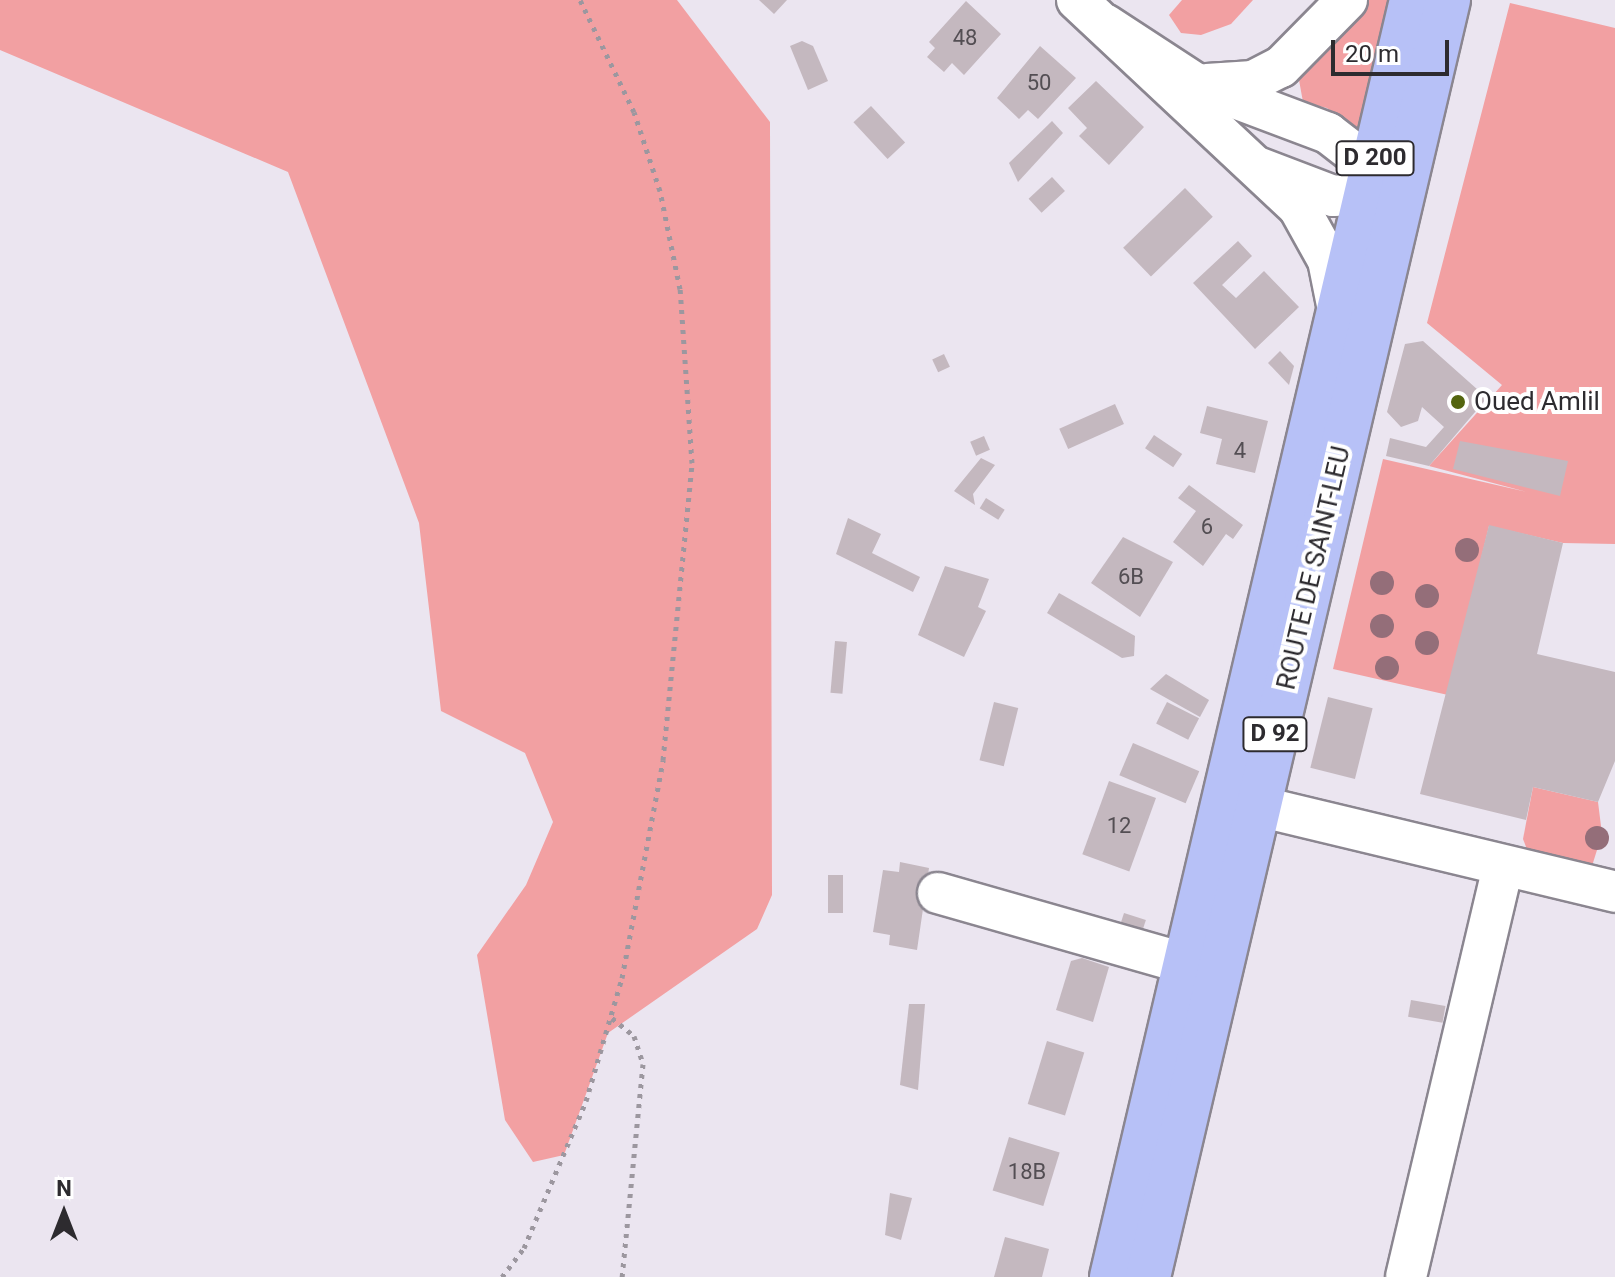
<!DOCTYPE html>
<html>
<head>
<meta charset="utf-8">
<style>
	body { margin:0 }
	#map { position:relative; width:1615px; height:1277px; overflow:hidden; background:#ebe5f0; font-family:Roboto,sans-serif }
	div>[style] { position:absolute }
	.green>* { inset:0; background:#f2a0a2 }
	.building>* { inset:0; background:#c4b8bf; transform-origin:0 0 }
	.path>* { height:5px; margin-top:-2.5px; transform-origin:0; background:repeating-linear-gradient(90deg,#9c979f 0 4px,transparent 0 10px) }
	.roads { filter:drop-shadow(2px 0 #8b8690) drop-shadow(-2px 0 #8b8690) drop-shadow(0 2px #8b8690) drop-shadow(0 -2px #8b8690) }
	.minor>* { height:40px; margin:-20px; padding:0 20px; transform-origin:20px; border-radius:20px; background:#fff }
	.major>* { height:44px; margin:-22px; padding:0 22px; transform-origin:22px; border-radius:22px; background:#b7c1f7 }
	.trees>* { width:24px; height:24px; margin:-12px; border-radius:50%; background:#946e79 }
	.dots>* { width:22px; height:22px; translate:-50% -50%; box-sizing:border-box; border:4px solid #fff; border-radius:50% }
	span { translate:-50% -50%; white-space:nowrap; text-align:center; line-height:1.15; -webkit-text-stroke:8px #fff; paint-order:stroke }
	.number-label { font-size:22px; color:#534e53 }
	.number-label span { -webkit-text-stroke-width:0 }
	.shield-label span { padding:2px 6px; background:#fff; border:2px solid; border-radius:6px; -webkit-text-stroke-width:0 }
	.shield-label { font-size:24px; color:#2d2b2f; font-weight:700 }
	.poi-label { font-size:26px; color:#2d2b2f }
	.left { translate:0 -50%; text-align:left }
	.street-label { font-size:26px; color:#2d2b2f }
	.north { position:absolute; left:24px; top:1173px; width:80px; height:80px; -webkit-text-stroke:6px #fff; paint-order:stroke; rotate:0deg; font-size:22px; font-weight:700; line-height:32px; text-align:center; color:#2d2b2f }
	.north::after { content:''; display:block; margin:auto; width:28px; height:36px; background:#2d2b2f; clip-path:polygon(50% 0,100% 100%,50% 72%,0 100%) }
	.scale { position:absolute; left:1331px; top:40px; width:118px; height:36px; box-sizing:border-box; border:4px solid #2d2b2f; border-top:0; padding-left:10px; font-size:24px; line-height:28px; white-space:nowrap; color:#2d2b2f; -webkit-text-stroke:6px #fff; paint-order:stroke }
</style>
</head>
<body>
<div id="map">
	<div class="green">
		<i style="clip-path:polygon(0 0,677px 0,770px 122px,772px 895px,757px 929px,608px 1033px,564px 1155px,533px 1162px,505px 1120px,477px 955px,526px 885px,553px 822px,525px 753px,441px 711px,419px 523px,288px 172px,0 50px)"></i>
		<i style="clip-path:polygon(1182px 0,1253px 0,1231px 24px,1201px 35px,1181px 33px,1169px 15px)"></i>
		<i style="clip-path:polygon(1364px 0,1400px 0,1363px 135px,1327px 108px,1303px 102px,1297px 69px)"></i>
		<i style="clip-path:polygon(1510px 3px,1615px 28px,1615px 544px,1563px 543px,1489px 526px,1448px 695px,1333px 669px,1383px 459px,1527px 492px,1429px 466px,1502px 385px,1427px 323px)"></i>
		<i style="clip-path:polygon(1533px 787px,1598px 802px,1602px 834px,1592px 866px,1528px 852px,1523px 839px)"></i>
	</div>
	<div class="building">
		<i style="clip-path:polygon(759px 0,787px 0,774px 14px)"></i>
		<i style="clip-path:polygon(966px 1px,1001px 34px,964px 75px,952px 63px,944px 72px,927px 57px,935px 48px,929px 42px)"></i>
		<i style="clip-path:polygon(802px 41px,813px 46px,828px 81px,808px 90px,790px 46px)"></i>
		<i style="clip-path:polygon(1040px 46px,1076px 78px,1038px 119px,1028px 110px,1019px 119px,997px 98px)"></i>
		<i style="clip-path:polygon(1096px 81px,1144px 127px,1109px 165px,1079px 136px,1087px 128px,1068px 108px)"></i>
		<i style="left:871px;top:106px;width:50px;height:24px;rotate:47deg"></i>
		<i style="clip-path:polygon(1052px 121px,1063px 133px,1018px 182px,1009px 163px)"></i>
		<i style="left:1052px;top:177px;width:19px;height:32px;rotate:47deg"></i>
		<i style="left:1185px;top:188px;width:40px;height:86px;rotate:46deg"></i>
		<i style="clip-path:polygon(1238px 241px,1252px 256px,1222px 285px,1236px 298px,1264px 271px,1299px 307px,1255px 349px,1193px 283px)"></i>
		<i style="clip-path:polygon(1423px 341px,1487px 398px,1429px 466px,1386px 456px,1390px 438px,1426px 447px,1444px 427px,1422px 407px,1418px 421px,1401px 427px,1387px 412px,1405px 344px)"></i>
		<i style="clip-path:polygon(1280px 351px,1294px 366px,1289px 385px,1268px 363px)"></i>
		<i style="left:944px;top:354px;width:14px;height:13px;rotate:65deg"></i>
		<i style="left:1115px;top:404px;width:22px;height:61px;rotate:66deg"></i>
		<i style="clip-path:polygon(1207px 406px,1268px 421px,1255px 473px,1216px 464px,1222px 439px,1200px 433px)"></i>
		<i style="left:1154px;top:435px;width:34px;height:16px;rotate:34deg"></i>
		<i style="left:984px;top:436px;width:15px;height:15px;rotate:67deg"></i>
		<i style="clip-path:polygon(1460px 441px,1568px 461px,1560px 496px,1453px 469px)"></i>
		<i style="clip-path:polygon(981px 458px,995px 465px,973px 494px,975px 505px,954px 491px)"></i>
		<i style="clip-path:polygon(1189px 485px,1243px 525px,1233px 539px,1226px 534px,1203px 566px,1173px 542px,1196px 511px,1178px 498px)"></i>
		<i style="left:986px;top:498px;width:22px;height:12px;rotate:32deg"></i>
		<i style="clip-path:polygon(848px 518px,881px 534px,872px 553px,920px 577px,913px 592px,836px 554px)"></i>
		<i style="clip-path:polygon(1489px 525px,1563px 543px,1537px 654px,1615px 672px,1615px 761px,1598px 802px,1533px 787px,1526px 820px,1420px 794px)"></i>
		<i style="clip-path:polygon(1123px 537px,1173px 562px,1140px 617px,1091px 583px)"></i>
		<i style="clip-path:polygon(945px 566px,989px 579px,978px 607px,986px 611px,964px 657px,918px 635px)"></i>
		<i style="clip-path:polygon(1059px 593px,1135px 636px,1134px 656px,1122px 658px,1047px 613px)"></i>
		<i style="left:835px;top:641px;width:12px;height:52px;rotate:5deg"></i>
		<i style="clip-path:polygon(1166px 674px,1209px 700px,1200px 717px,1150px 689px)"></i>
		<i style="left:1328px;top:697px;width:46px;height:73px;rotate:14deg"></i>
		<i style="left:994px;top:702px;width:25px;height:60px;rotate:14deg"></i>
		<i style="left:1167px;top:702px;width:36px;height:24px;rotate:27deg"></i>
		<i style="left:1133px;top:743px;width:72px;height:35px;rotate:23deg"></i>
		<i style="left:1109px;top:781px;width:50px;height:78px;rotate:20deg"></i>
		<i style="clip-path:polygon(900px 862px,929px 868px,917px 950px,889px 945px,890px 935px,873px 932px,883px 870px,899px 872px)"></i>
		<i style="left:828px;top:875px;width:15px;height:38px"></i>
		<i style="left:1124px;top:913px;width:23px;height:21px;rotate:18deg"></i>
		<i style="clip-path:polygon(1082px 958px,1109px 967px,1093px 1022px,1056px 1010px,1071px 961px)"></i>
		<i style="left:1411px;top:1000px;width:35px;height:17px;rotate:10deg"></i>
		<i style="clip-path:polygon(909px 1004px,925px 1004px,918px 1090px,900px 1085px)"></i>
		<i style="left:1047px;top:1041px;width:39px;height:66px;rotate:17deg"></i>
		<i style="left:1009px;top:1137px;width:53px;height:56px;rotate:17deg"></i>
		<i style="clip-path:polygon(890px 1193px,912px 1198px,901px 1240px,885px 1235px)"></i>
		<i style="clip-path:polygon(1005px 1237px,1049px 1249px,1042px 1277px,994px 1277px)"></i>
	</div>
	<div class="path">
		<i style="left:612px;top:1018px;width:28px;rotate:39deg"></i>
		<i style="left:634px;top:1036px;width:29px;rotate:72deg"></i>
		<i style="left:643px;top:1064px;width:214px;rotate:95.6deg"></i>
		<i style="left:502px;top:1277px;width:36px;rotate:-53deg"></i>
		<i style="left:524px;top:1248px;width:160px;rotate:-67.1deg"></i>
		<i style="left:586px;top:1101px;width:128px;rotate:-73.7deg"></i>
		<i style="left:622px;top:978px;width:222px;rotate:-79.3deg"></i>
		<i style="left:663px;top:760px;width:298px;rotate:-84.4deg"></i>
		<i style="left:692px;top:463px;width:174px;rotate:-93.9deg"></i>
		<i style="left:680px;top:289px;width:100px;rotate:-101.5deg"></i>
		<i style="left:660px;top:191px;width:83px;rotate:-108.2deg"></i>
		<i style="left:634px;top:112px;width:124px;rotate:-115.7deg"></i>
	</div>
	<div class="roads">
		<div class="minor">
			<i style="left:1077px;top:0;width:304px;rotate:43.1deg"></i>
			<i style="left:1299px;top:208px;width:60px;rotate:60.9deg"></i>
			<i style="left:1328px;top:260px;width:56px;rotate:78.7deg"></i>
			<i style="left:1106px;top:25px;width:106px;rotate:33.1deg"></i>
			<i style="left:1195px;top:83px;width:142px;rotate:20.6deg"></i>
			<i style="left:1328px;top:133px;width:95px;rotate:37.7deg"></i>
			<i style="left:1403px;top:191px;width:70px;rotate:175.9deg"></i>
			<i style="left:1333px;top:196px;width:78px;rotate:-159deg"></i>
			<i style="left:1207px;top:84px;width:46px;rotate:-3.7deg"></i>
			<i style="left:1253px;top:81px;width:31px;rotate:-27deg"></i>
			<i style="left:1281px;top:67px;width:94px;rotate:-45.4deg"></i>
			<i style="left:1258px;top:806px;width:367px;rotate:13.5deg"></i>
			<i style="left:938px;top:893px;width:259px;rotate:15.9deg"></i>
			<i style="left:1406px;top:1277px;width:422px;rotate:-76.7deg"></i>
		</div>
		<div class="major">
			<i style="left:1112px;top:1277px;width:1312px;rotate:-76.78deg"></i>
			<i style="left:1148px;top:1277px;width:1312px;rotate:-76.78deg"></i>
		</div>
	</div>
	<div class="trees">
		<i style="left:1467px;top:550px"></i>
		<i style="left:1382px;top:583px"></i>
		<i style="left:1427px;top:596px"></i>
		<i style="left:1382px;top:626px"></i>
		<i style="left:1427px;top:643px"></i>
		<i style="left:1387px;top:668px"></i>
		<i style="left:1597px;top:838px"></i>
	</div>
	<div class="dots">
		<i style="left:1458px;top:402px;background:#54650f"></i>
	</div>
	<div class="number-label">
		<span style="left:965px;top:38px">48</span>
		<span style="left:1039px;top:83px">50</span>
		<span style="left:1240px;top:451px">4</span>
		<span style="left:1207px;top:527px">6</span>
		<span style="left:1131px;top:577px">6B</span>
		<span style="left:1119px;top:826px">12</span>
		<span style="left:1027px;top:1172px">18B</span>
	</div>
	<div class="shield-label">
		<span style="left:1375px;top:158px">D 200</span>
		<span style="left:1275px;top:734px">D 92</span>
	</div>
	<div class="poi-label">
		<span class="left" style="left:1474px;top:402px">Oued Amlil</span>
	</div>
	<div class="street-label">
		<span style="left:1314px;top:568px;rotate:-77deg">ROUTE DE SAINT-LEU</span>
	</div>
	<div class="north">N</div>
	<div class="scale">20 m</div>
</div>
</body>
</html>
